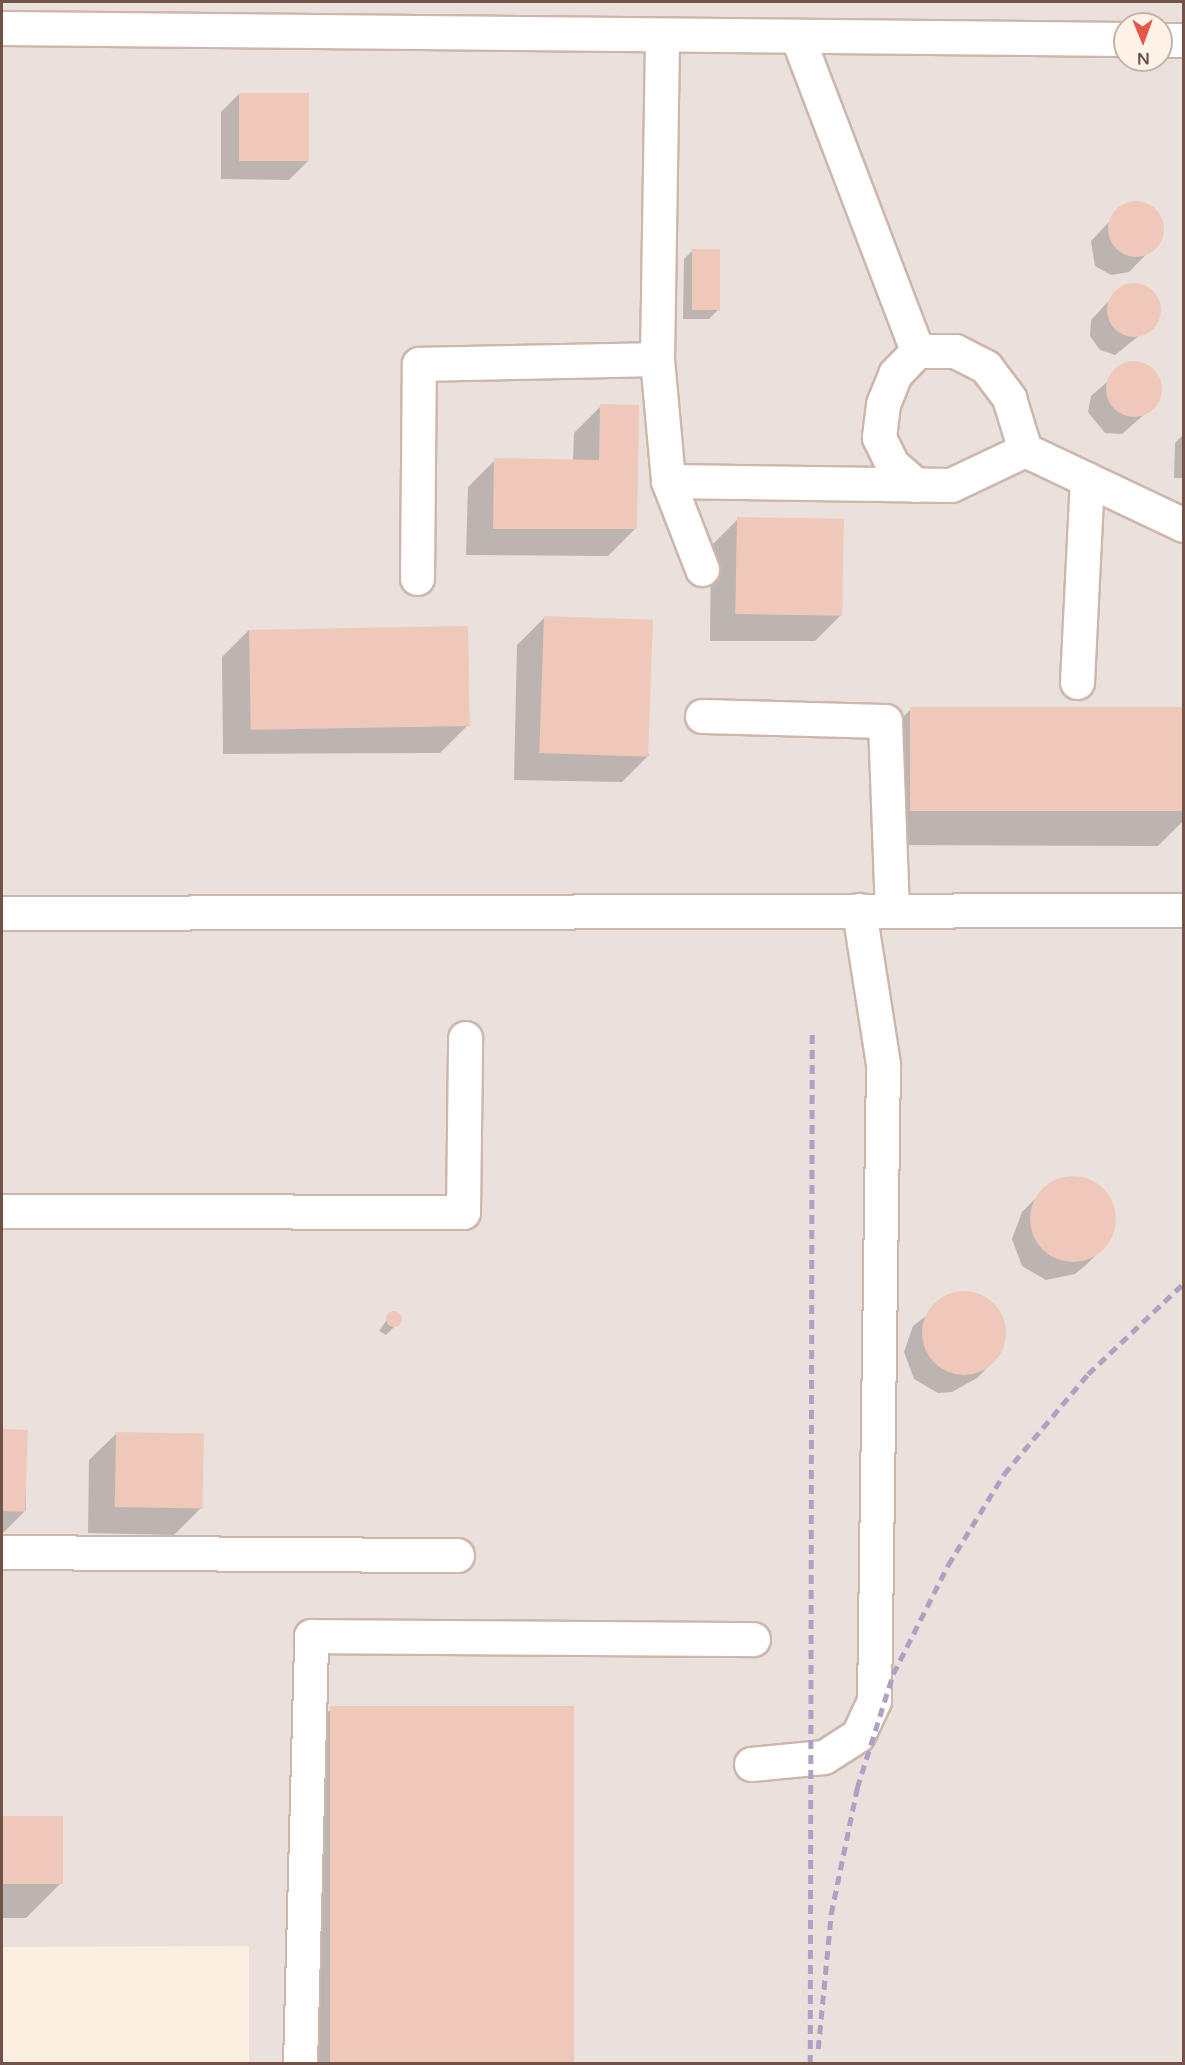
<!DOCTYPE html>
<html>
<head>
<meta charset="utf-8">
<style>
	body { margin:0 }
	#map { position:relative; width:1185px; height:2065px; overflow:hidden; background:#fceee1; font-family:"Varela Round",sans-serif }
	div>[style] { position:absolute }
	.industrial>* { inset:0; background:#eae1dc }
	.shadow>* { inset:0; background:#0003 }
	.building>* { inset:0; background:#f0c8b9; transform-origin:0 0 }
	.round { border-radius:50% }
	.roads { filter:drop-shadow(2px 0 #ceb6ab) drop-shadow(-2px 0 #ceb6ab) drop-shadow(0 2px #ceb6ab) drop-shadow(0 -2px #ceb6ab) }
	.minor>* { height:33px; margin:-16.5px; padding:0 16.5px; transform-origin:16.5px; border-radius:16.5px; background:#fff }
	.rail>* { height:4.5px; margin-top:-2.25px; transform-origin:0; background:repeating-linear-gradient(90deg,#afa0c4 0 9px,transparent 0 15px) }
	span { translate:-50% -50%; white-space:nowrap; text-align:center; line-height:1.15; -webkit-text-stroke:5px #fff2e6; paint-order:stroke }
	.frame { position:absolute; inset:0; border:3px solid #725248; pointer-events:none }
	.north { position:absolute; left:1113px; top:12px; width:60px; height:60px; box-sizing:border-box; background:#fff2e6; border:2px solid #c7b2a7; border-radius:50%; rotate:179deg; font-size:16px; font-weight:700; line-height:24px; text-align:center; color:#725248 }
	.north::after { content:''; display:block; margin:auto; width:21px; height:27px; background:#e45647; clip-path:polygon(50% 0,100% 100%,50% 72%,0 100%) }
</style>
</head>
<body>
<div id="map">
	<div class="industrial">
		<i style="clip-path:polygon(evenodd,2px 2px,1183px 2px,1183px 2063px,249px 2063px,249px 1946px,2px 1947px,2px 2px,1125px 24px,1161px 24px,1161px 60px,1125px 60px,1125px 24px)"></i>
	</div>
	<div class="shadow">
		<i style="clip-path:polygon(239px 94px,308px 161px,289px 180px,221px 179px,221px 112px)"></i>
		<i style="clip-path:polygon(1127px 203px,1144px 203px,1162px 223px,1160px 240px,1129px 272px,1111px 275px,1095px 266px,1091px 241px)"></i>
		<i style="clip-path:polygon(693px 250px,718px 310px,709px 319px,683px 319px,684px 259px)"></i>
		<i style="clip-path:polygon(1121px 288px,1145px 288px,1156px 298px,1155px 323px,1115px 355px,1100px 350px,1090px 336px,1091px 320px)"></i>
		<i style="clip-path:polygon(1130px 362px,1147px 365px,1161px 386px,1156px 404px,1122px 434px,1105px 433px,1088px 412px,1091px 396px)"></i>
		<i style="clip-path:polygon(601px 406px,635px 529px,608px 556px,466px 555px,468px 487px,495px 460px,573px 461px,574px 433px)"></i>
		<i style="clip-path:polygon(1184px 434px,1184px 478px,1174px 478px,1175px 443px)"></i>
		<i style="clip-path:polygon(738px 519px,842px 614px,815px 641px,710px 641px,711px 546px)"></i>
		<i style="clip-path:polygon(544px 618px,649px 755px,622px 782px,514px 780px,517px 645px)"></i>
		<i style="clip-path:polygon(249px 630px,467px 726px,440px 753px,223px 754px,222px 657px)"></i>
		<i style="clip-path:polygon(911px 709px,1184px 711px,1184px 820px,1158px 846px,875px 845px,876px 744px)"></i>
		<i style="clip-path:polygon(1079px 1178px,1104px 1192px,1114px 1219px,1105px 1246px,1086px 1265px,1075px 1274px,1046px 1280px,1022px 1266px,1012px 1239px,1022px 1212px,1041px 1193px,1052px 1184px)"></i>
		<i style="clip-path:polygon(957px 1292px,971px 1292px,996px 1306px,1006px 1332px,996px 1359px,977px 1378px,952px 1392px,938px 1393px,914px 1379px,904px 1352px,913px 1326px)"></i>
		<i style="clip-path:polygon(391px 1314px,399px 1318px,395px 1326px,386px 1335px,379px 1331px)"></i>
		<i style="clip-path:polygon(2px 1431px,26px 1431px,26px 1510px,2px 1534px)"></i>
		<i style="clip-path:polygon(117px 1433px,201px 1508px,174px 1535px,88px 1533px,89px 1460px)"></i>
		<i style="clip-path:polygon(331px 1709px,574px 2064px,298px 2064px,296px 1744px)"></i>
		<i style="clip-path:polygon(2px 1817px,62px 1818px,61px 1883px,26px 1918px,2px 1918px)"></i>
	</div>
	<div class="building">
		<i style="left:239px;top:93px;width:70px;height:68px"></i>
		<i class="round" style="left:1108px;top:201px;width:56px;height:56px"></i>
		<i style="left:692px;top:249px;width:28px;height:61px"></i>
		<i class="round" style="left:1107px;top:283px;width:54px;height:54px"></i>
		<i class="round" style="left:1106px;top:361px;width:56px;height:56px"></i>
		<i style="clip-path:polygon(600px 404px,639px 405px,637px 529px,493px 529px,494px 458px,599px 460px)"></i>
		<i style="left:737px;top:517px;width:107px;height:97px;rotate:1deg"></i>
		<i style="left:544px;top:616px;width:109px;height:137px;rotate:2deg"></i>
		<i style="left:468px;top:626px;width:100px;height:219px;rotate:89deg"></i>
		<i style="left:910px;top:707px;width:274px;height:104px"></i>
		<i class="round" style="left:1030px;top:1176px;width:86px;height:86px"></i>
		<i class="round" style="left:922px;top:1291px;width:84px;height:84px"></i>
		<i class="round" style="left:386px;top:1311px;width:16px;height:16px"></i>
		<i style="left:2px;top:1429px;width:26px;height:82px;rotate:2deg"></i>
		<i style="left:116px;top:1432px;width:88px;height:75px;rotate:1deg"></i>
		<i style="left:574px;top:1706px;width:358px;height:244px;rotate:90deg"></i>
		<i style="left:2px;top:1816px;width:61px;height:68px"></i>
	</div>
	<div class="roads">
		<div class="minor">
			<i style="left:2px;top:28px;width:1123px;rotate:0.56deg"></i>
			<i style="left:797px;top:36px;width:337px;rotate:69.1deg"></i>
			<i style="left:917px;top:351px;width:38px"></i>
			<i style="left:955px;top:351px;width:35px;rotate:27deg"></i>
			<i style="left:986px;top:367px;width:39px;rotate:53deg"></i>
			<i style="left:1009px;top:398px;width:54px;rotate:72.9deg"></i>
			<i style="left:1161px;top:40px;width:23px"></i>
			<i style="left:657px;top:359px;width:324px;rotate:-89.1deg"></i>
			<i style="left:916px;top:485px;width:32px;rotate:-139deg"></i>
			<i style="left:892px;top:464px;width:30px;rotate:-116deg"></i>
			<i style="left:879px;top:437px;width:33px;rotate:-83deg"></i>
			<i style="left:883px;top:404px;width:32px;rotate:-68deg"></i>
			<i style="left:895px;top:374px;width:32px;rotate:-46deg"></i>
			<i style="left:702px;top:569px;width:94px;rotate:-111.1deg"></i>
			<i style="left:668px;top:481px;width:283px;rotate:0.8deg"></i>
			<i style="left:951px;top:485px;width:82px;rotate:-25.3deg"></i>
			<i style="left:1025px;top:450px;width:176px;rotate:25.3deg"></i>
			<i style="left:417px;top:578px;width:214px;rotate:-89.5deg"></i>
			<i style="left:419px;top:364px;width:238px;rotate:-1.2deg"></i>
			<i style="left:657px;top:359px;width:122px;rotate:84.8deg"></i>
			<i style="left:1077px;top:682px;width:203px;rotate:-87.2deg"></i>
			<i style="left:702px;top:716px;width:183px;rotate:1.6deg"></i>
			<i style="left:885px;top:721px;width:189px;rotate:87.9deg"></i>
			<i style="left:2px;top:913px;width:1182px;rotate:-0.15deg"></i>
			<i style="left:2px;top:1211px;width:461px;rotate:0.1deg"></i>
			<i style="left:463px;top:1212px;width:174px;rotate:-89.3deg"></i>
			<i style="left:2px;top:1552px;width:455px;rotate:0.4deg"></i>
			<i style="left:751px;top:1764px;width:73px;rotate:-5.5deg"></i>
			<i style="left:824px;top:1757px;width:40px;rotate:-32.9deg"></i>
			<i style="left:858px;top:1735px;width:38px;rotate:-65deg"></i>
			<i style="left:874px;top:1700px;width:636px;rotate:-89.19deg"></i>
			<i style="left:883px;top:1064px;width:156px;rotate:-98.9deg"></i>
			<i style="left:300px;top:2064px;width:428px;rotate:-88.5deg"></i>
			<i style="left:311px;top:1636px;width:442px;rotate:0.4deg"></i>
		</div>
	</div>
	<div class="rail">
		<i style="left:818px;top:2049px;width:136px;rotate:-84.5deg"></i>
		<i style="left:831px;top:1914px;width:129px;rotate:-78.3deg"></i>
		<i style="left:857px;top:1788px;width:120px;rotate:-72.5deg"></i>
		<i style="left:893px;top:1674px;width:122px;rotate:-63.2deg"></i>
		<i style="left:948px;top:1565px;width:107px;rotate:-58.4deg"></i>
		<i style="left:1004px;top:1474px;width:131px;rotate:-50deg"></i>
		<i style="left:1088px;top:1374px;width:132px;rotate:-43.5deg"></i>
		<i style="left:810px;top:2064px;width:1031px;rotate:-89.89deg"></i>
	</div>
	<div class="frame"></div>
	<div class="north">N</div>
</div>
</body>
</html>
